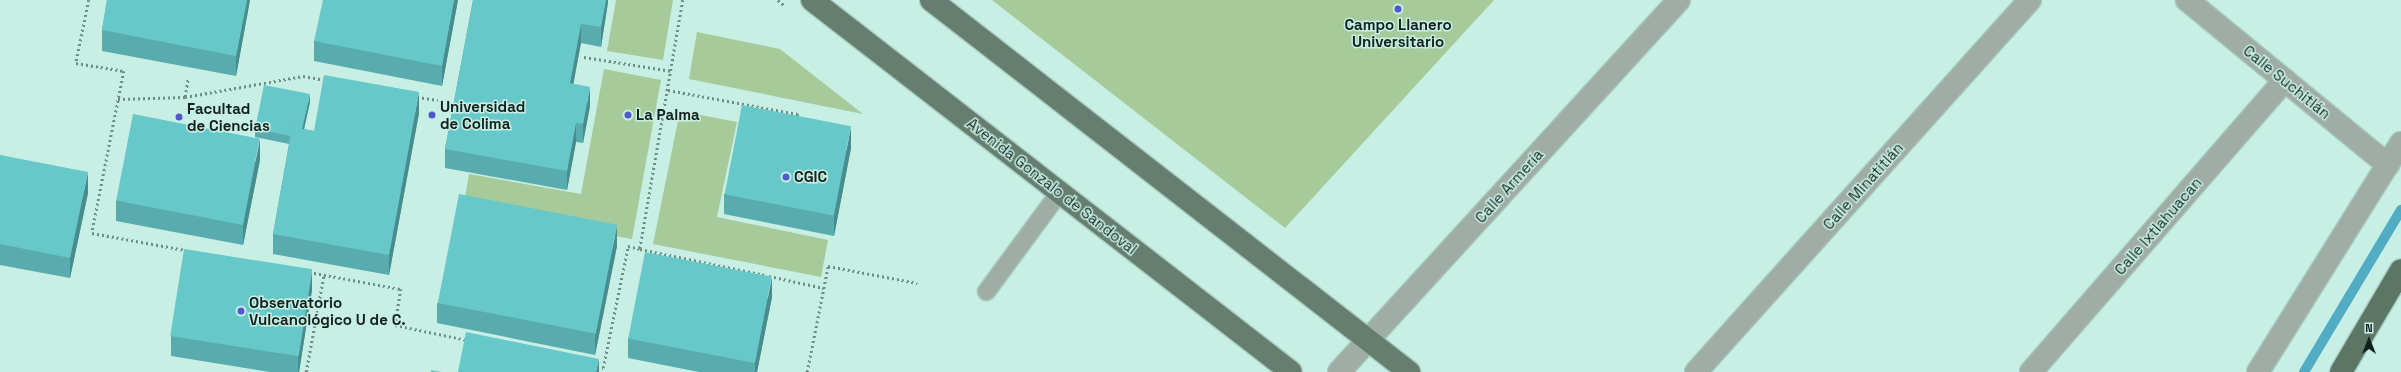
<!DOCTYPE html>
<html>
<head>
<meta charset="utf-8">
<style>
	body { margin:0 }
	#map { position:relative; width:2401px; height:372px; overflow:hidden; background:#c7efe4; font-family:"Space Grotesk",sans-serif }
	div>[style] { position:absolute }
	.green>* { inset:0; background:#a6ca9a }
	.stream>* { height:10px; margin:-5px; padding:0 5px; transform-origin:5px; border-radius:5px; background:#52adc4 }
	.path>* { height:2.5px; margin-top:-1.25px; transform-origin:0; background:repeating-linear-gradient(90deg,#708c85 0 2px,transparent 0 5px) }
	.roads { filter:drop-shadow(1px 0 #a6cac0) drop-shadow(-1px 0 #a6cac0) drop-shadow(0 1px #a6cac0) drop-shadow(0 -1px #a6cac0) }
	.service>* { height:17px; margin:-8.5px; padding:0 8.5px; transform-origin:8.5px; border-radius:8.5px; background:#a0ada4 }
	.minor>* { height:22px; margin:-11px; padding:0 11px; transform-origin:11px; border-radius:11px; background:#a0ada4 }
	.tertiary>* { height:22px; margin:-11px; padding:0 11px; transform-origin:11px; border-radius:11px; background:#a0ada4 }
	.primary>* { height:22px; margin:-11px; padding:0 11px; transform-origin:11px; border-radius:11px; background:#667e6f }
	.trunk>* { height:22px; margin:-11px; padding:0 11px; transform-origin:11px; border-radius:11px; background:#5c7666 }
	.wall>* { inset:0; background:#59acae }
	.shaded-wall>* { inset:0; background:#488c8d }
	.building>* { inset:0; background:#67c8ca; transform-origin:0 0 }
	.dots>* { width:11px; height:11px; translate:-50% -50%; box-sizing:border-box; border:2px solid #c7efe4; border-radius:50% }
	span { translate:-50% -50%; white-space:nowrap; text-align:center; line-height:1.15; -webkit-text-stroke:3px #c7efe4; paint-order:stroke }
	.poi-label { font-size:15px; color:#12211d; font-weight:700 }
	.left { translate:0 -50%; text-align:left }
	.street-label { font-size:15px; color:#12211d }
	.north { position:absolute; left:2349px; top:320px; width:40px; height:40px; -webkit-text-stroke:3px #c7efe4; paint-order:stroke; rotate:0deg; font-size:11px; font-weight:700; line-height:16px; text-align:center; color:#12211d }
	.north::after { content:''; display:block; margin:auto; width:14px; height:18px; background:#12211d; clip-path:polygon(50% 0,100% 100%,50% 72%,0 100%) }
</style>
</head>
<body>
<div id="map">
	<div class="green">
		<i style="clip-path:polygon(616px 0,673px 0,663px 60px,607px 51px)"></i>
		<i style="clip-path:polygon(992px 0,1494px 0,1285px 228px)"></i>
		<i style="clip-path:polygon(697px 32px,780px 49px,863px 114px,689px 79px)"></i>
		<i style="clip-path:polygon(604px 69px,661px 80px,632px 239px,463px 209px,469px 174px,581px 194px)"></i>
		<i style="clip-path:polygon(680px 111px,737px 122px,717px 217px,828px 240px,821px 277px,653px 244px)"></i>
	</div>
	<div class="stream">
		<i style="left:2304px;top:372px;width:189px;rotate:-59.1deg"></i>
	</div>
	<div class="path">
		<i style="left:89px;top:0;width:64px;rotate:101.7deg"></i>
		<i style="left:76px;top:63px;width:49px;rotate:9.5deg"></i>
		<i style="left:124px;top:71px;width:165px;rotate:101.2deg"></i>
		<i style="left:92px;top:233px;width:96px;rotate:10.3deg"></i>
		<i style="left:683px;top:0;width:253px;rotate:99.8deg"></i>
		<i style="left:640px;top:249px;width:128px;rotate:11.7deg"></i>
		<i style="left:778px;top:0;width:8px;rotate:40deg"></i>
		<i style="left:584px;top:57px;width:89px;rotate:9deg"></i>
		<i style="left:668px;top:90px;width:132px;rotate:10.5deg"></i>
		<i style="left:798px;top:114px;width:5px;rotate:101deg"></i>
		<i style="left:185px;top:97px;width:19px;rotate:-81deg"></i>
		<i style="left:417px;top:97px;width:21px;rotate:8deg"></i>
		<i style="left:118px;top:99px;width:67px;rotate:-1.7deg"></i>
		<i style="left:185px;top:97px;width:120px;rotate:-10.1deg"></i>
		<i style="left:303px;top:76px;width:22px;rotate:10deg"></i>
		<i style="left:309px;top:272px;width:94px;rotate:10.5deg"></i>
		<i style="left:401px;top:289px;width:36px;rotate:99deg"></i>
		<i style="left:395px;top:325px;width:74px;rotate:11.8deg"></i>
		<i style="left:769px;top:276px;width:56px;rotate:12.3deg"></i>
		<i style="left:597px;top:367px;width:6px;rotate:9deg"></i>
		<i style="left:603px;top:368px;width:125px;rotate:-78.4deg"></i>
		<i style="left:628px;top:246px;width:12px;rotate:14deg"></i>
		<i style="left:306px;top:372px;width:100px;rotate:-79.6deg"></i>
		<i style="left:807px;top:372px;width:108px;rotate:-78.8deg"></i>
		<i style="left:828px;top:266px;width:91px;rotate:10.8deg"></i>
	</div>
	<div class="roads">
		<div class="service">
			<i style="left:986px;top:291px;width:123px;rotate:-53.6deg"></i>
		</div>
		<div class="minor">
			<i style="left:2187px;top:0;width:260px;rotate:39.4deg"></i>
			<i style="left:1339px;top:372px;width:504px;rotate:-47.57deg"></i>
			<i style="left:1696px;top:372px;width:500px;rotate:-48.1deg"></i>
			<i style="left:2031px;top:372px;width:387px;rotate:-49deg"></i>
		</div>
		<div class="tertiary">
			<i style="left:2258px;top:372px;width:270px;rotate:-58deg"></i>
		</div>
		<div class="primary">
			<i style="left:812px;top:0;width:606px;rotate:37.83deg"></i>
			<i style="left:931px;top:0;width:606px;rotate:37.89deg"></i>
		</div>
		<div class="trunk">
			<i style="left:2341px;top:372px;width:118px;rotate:-59.5deg"></i>
		</div>
	</div>
	<div class="wall">
		<i style="clip-path:polygon(107px 0,250px 0,236px 76px,102px 51px,102px 30px)"></i>
		<i style="clip-path:polygon(458px 0,442px 86px,314px 61px,314px 41px)"></i>
		<i style="clip-path:polygon(473px 0,608px 0,601px 47px,581px 43px,573px 84px,590px 106px,583px 143px,576px 142px,567px 190px,445px 168px,445px 149px)"></i>
		<i style="clip-path:polygon(310px 102px,304px 129px,314px 131px,419px 113px,389px 275px,273px 254px,273px 234px,289px 144px,255px 137px,255px 129px)"></i>
		<i style="clip-path:polygon(851px 148px,834px 236px,724px 214px,724px 194px)"></i>
		<i style="clip-path:polygon(0 155px,88px 193px,70px 278px,0 265px)"></i>
		<i style="clip-path:polygon(260px 160px,243px 245px,116px 221px,116px 200px)"></i>
		<i style="clip-path:polygon(617px 246px,595px 355px,437px 323px,437px 303px)"></i>
		<i style="clip-path:polygon(312px 290px,299px 372px,270px 372px,171px 356px,171px 336px)"></i>
		<i style="clip-path:polygon(772px 297px,757px 372px,699px 372px,628px 358px,628px 338px)"></i>
	</div>
	<div class="shaded-wall">
		<i style="clip-path:polygon(247px 0,250px 0,236px 76px,236px 56px)"></i>
		<i style="clip-path:polygon(454px 0,458px 0,442px 86px,442px 66px)"></i>
		<i style="clip-path:polygon(606px 0,608px 0,608px 3px,601px 47px,601px 27px)"></i>
		<i style="clip-path:polygon(581px 24px,581px 43px,570px 102px,570px 83px)"></i>
		<i style="clip-path:polygon(590px 87px,590px 106px,583px 143px,583px 124px)"></i>
		<i style="clip-path:polygon(419px 92px,419px 113px,389px 275px,389px 255px)"></i>
		<i style="clip-path:polygon(310px 94px,310px 102px,300px 147px,300px 138px)"></i>
		<i style="clip-path:polygon(576px 123px,576px 142px,567px 190px,567px 171px)"></i>
		<i style="clip-path:polygon(851px 127px,851px 148px,834px 236px,834px 216px)"></i>
		<i style="clip-path:polygon(260px 139px,260px 160px,243px 245px,243px 225px)"></i>
		<i style="clip-path:polygon(88px 172px,88px 193px,70px 278px,70px 258px)"></i>
		<i style="clip-path:polygon(617px 226px,617px 246px,595px 355px,595px 335px)"></i>
		<i style="clip-path:polygon(312px 270px,312px 290px,299px 372px,298px 372px,298px 356px)"></i>
		<i style="clip-path:polygon(772px 277px,772px 297px,757px 372px,755px 372px,755px 363px)"></i>
		<i style="clip-path:polygon(599px 359px,599px 372px,596px 372px)"></i>
	</div>
	<div class="building">
		<i style="clip-path:polygon(107px 0,247px 0,236px 56px,102px 30px)"></i>
		<i style="clip-path:polygon(323px 0,454px 0,442px 66px,314px 41px)"></i>
		<i style="clip-path:polygon(473px 0,606px 0,601px 27px,581px 24px,570px 83px,590px 87px,583px 124px,576px 123px,567px 171px,445px 149px)"></i>
		<i style="clip-path:polygon(324px 75px,419px 92px,389px 255px,273px 234px,292px 127px,314px 131px)"></i>
		<i style="clip-path:polygon(264px 85px,310px 94px,302px 129px,292px 127px,291px 136px,255px 129px)"></i>
		<i style="left:742px;top:105px;width:111px;height:91px;rotate:11deg"></i>
		<i style="left:133px;top:114px;width:129px;height:88px;rotate:11deg"></i>
		<i style="clip-path:polygon(0 155px,88px 172px,70px 258px,0 244px)"></i>
		<i style="left:459px;top:194px;width:161px;height:111px;rotate:11deg"></i>
		<i style="left:184px;top:249px;width:130px;height:88px;rotate:9deg"></i>
		<i style="left:645px;top:252px;width:129px;height:88px;rotate:11deg"></i>
		<i style="clip-path:polygon(466px 332px,599px 359px,596px 372px,458px 372px)"></i>
		<i style="clip-path:polygon(431px 370px,441px 372px,431px 372px)"></i>
	</div>
	<div class="dots">
		<i style="left:1398px;top:9px;background:#5157ce"></i>
		<i style="left:432px;top:115px;background:#5157ce"></i>
		<i style="left:628px;top:115px;background:#5157ce"></i>
		<i style="left:179px;top:117px;background:#5157ce"></i>
		<i style="left:786px;top:177px;background:#5157ce"></i>
		<i style="left:241px;top:311px;background:#5157ce"></i>
	</div>
	<div class="poi-label">
		<span style="left:1398px;top:33px">Campo Llanero<br>Universitario</span>
		<span class="left" style="left:440px;top:115px">Universidad<br>de Colima</span>
		<span class="left" style="left:187px;top:117px">Facultad<br>de Ciencias</span>
		<span class="left" style="left:636px;top:115px">La Palma</span>
		<span class="left" style="left:794px;top:177px">CGIC</span>
		<span class="left" style="left:249px;top:311px">Observatorio<br>Vulcanológico U de C.</span>
	</div>
	<div class="street-label">
		<span style="left:2287px;top:82px;rotate:39deg">Calle Suchitlán</span>
		<span style="left:1052px;top:186px;rotate:38deg">Avenida Gonzalo de Sandoval</span>
		<span style="left:1509px;top:186px;rotate:-48deg">Calle Armería</span>
		<span style="left:1863px;top:186px;rotate:-48deg">Calle Minatitlán</span>
		<span style="left:2158px;top:226px;rotate:-49deg">Calle Ixtlahuacan</span>
	</div>
	<div class="north">N</div>
</div>
</body>
</html>
